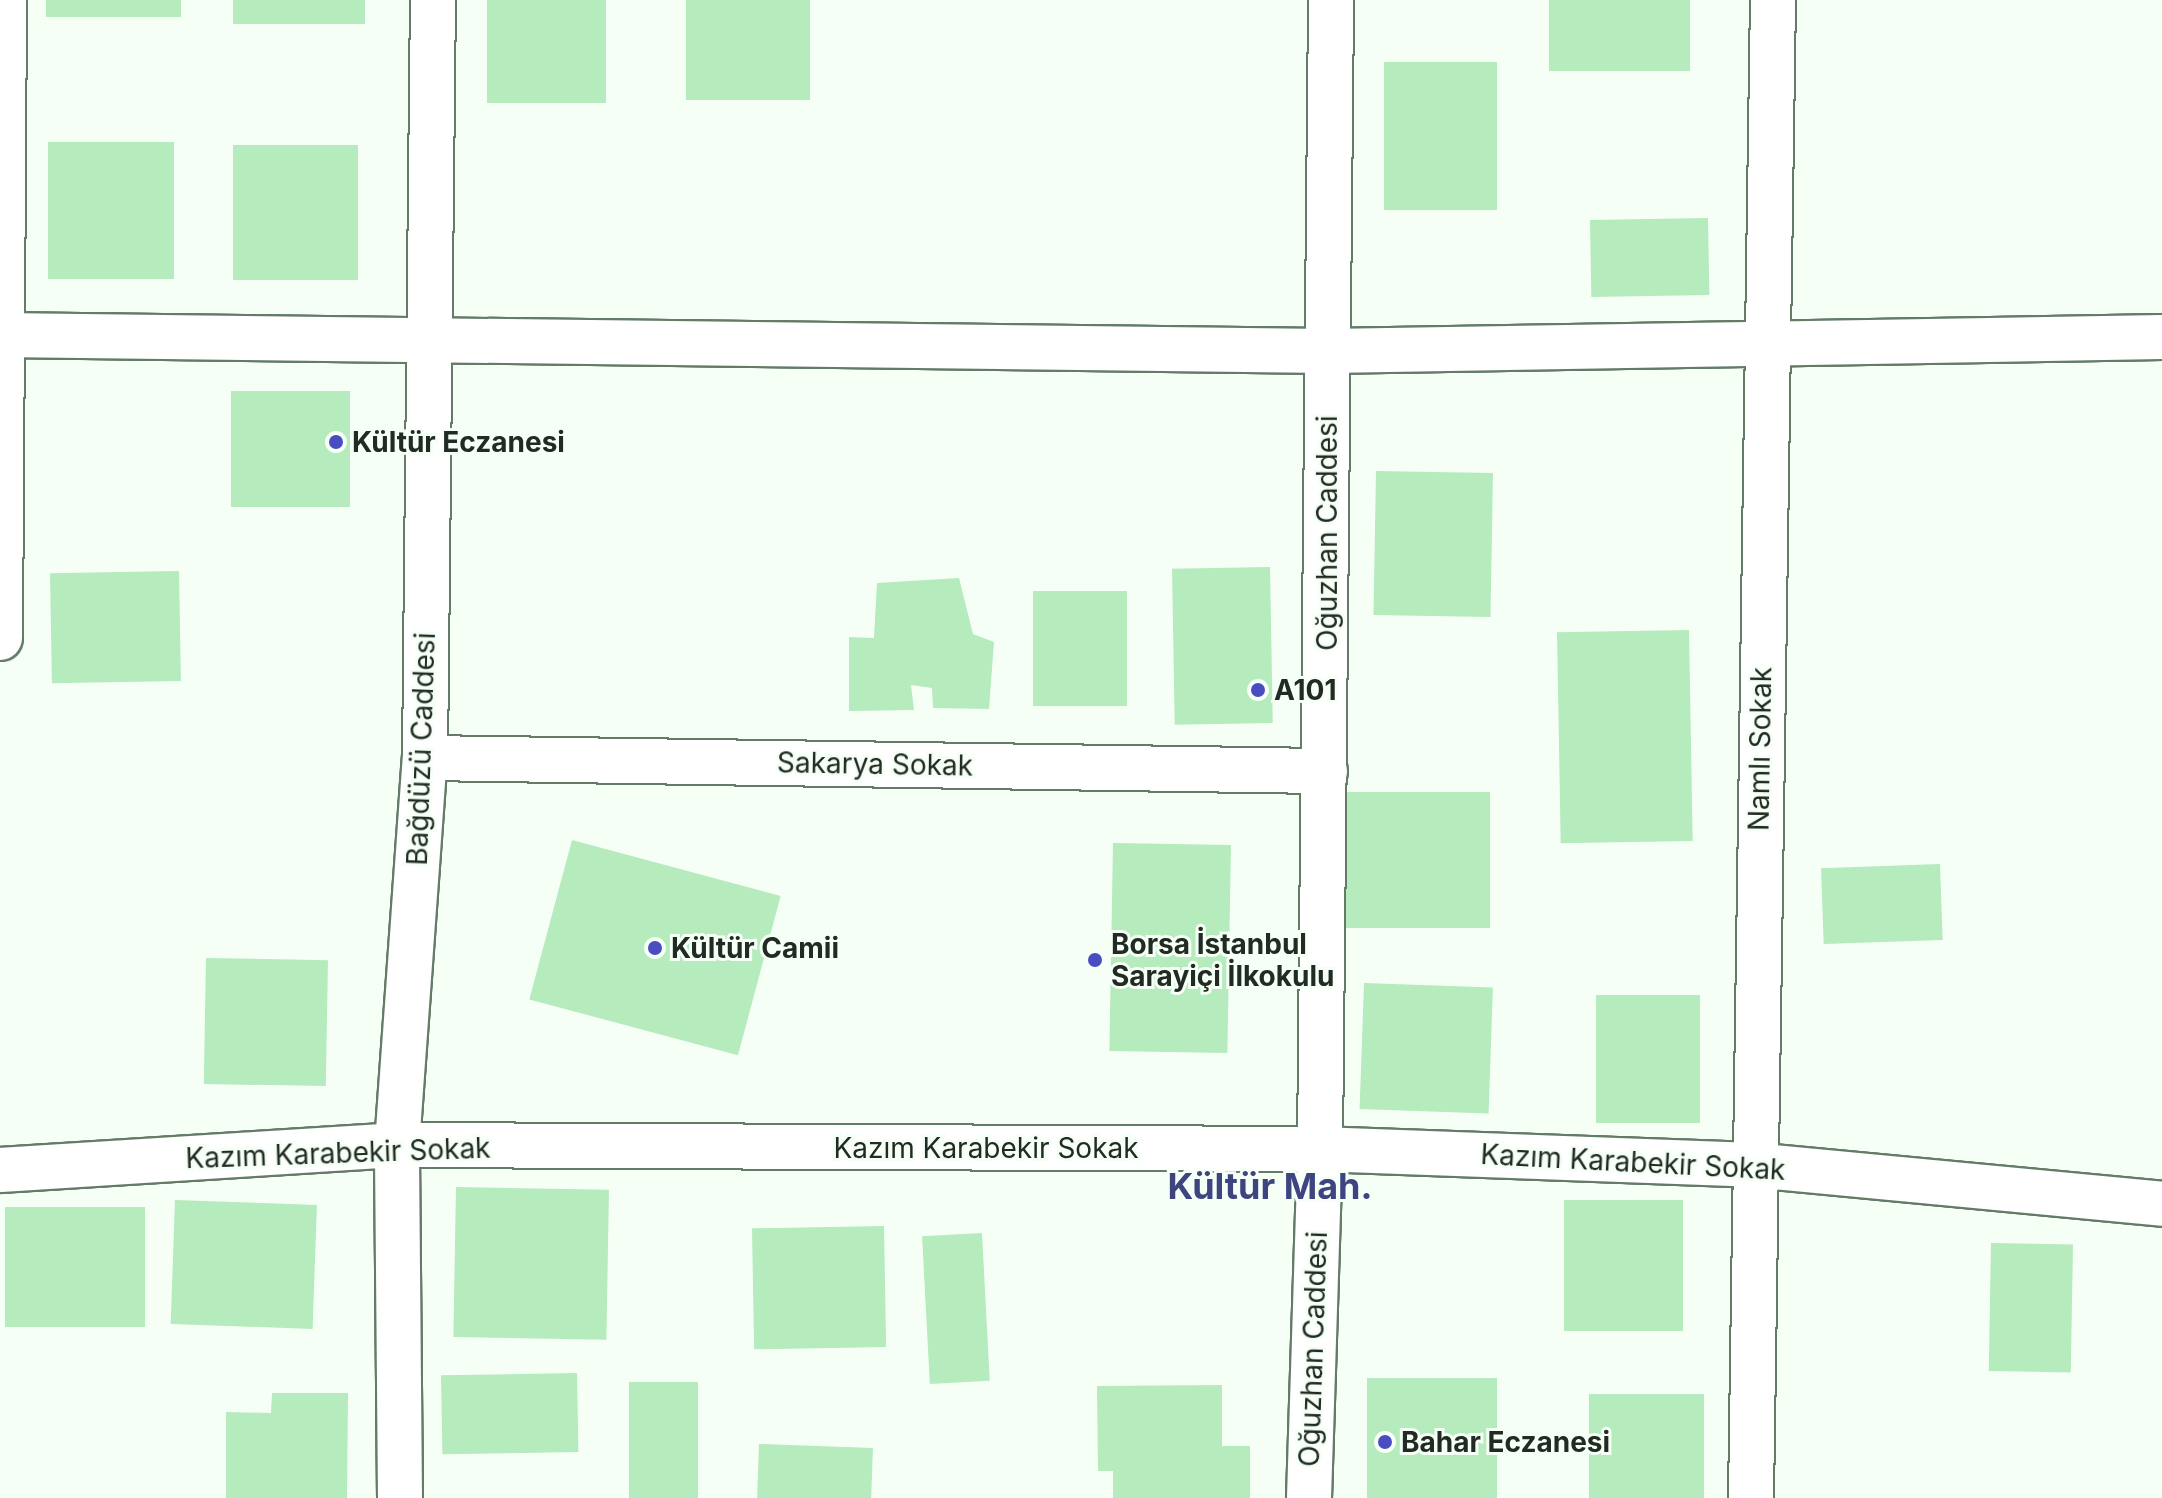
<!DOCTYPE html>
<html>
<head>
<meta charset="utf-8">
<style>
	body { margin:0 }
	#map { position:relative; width:2162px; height:1498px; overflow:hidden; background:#f5fff6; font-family:Inter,sans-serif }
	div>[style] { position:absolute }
	.building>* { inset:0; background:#b5ebbd; transform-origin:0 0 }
	.roads { filter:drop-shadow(2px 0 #647b68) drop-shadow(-2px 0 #647b68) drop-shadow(0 2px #647b68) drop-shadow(0 -2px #647b68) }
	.minor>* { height:44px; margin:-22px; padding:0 22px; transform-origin:22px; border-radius:22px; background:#fff }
	.dots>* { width:22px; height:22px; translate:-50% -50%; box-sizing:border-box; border:4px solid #f5fff6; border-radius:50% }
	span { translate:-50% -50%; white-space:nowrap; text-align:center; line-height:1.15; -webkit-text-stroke:6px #f5fff6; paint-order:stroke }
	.poi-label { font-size:28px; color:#222b23; font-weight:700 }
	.left { translate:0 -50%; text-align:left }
	.street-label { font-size:28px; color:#222b23 }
	.district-label { font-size:36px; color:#3d4480; font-weight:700 }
</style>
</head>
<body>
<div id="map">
	<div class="building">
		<i style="left:46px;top:0;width:135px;height:17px"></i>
		<i style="left:233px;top:0;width:132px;height:24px"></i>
		<i style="left:487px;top:0;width:119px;height:103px"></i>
		<i style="left:686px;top:0;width:124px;height:100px"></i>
		<i style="left:1549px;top:0;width:141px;height:71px"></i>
		<i style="left:1384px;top:62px;width:113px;height:148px"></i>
		<i style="left:48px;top:142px;width:126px;height:137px"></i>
		<i style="left:233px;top:145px;width:125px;height:135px"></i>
		<i style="left:1708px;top:218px;width:77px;height:118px;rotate:89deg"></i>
		<i style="left:350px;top:391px;width:116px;height:119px;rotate:90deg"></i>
		<i style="left:1376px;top:471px;width:117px;height:144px;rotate:1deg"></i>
		<i style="left:1270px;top:567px;width:156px;height:98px;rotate:89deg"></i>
		<i style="left:179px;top:571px;width:110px;height:129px;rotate:89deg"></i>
		<i style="clip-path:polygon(959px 578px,973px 634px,994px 642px,989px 709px,933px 708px,932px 688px,911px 685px,914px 710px,849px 711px,849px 637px,874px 638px,877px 583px)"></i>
		<i style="left:1033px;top:591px;width:94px;height:115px"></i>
		<i style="left:1689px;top:630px;width:211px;height:132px;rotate:89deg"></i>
		<i style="left:1341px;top:792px;width:149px;height:136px"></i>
		<i style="left:572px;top:840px;width:216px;height:165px;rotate:15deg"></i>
		<i style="left:1113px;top:843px;width:118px;height:208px;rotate:1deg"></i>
		<i style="left:1940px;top:864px;width:76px;height:119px;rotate:88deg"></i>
		<i style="left:206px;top:958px;width:122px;height:126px;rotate:1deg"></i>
		<i style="left:1364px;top:983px;width:129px;height:126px;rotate:2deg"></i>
		<i style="left:1596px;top:995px;width:104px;height:128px"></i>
		<i style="left:456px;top:1187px;width:153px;height:150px;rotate:1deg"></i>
		<i style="left:175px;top:1200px;width:142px;height:124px;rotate:2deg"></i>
		<i style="left:1683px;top:1200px;width:131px;height:119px;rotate:90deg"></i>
		<i style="left:5px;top:1207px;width:140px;height:120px"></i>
		<i style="left:884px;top:1226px;width:121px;height:132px;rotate:89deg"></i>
		<i style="left:982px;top:1233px;width:148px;height:60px;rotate:87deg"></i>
		<i style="left:1991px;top:1243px;width:82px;height:128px;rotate:1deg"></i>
		<i style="left:577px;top:1373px;width:79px;height:136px;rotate:89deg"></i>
		<i style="left:1367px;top:1378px;width:130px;height:120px"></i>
		<i style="left:629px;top:1382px;width:69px;height:116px"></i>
		<i style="clip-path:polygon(1222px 1385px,1222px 1446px,1250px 1446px,1250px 1498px,1113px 1498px,1113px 1471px,1098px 1471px,1097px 1386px)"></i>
		<i style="clip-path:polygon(272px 1393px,348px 1393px,347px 1498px,226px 1498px,226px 1412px,271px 1413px)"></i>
		<i style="left:1589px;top:1394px;width:115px;height:104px"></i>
		<i style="left:759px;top:1444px;width:114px;height:54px;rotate:2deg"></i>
	</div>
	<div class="roads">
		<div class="minor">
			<i style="left:0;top:335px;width:1328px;rotate:0.69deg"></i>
			<i style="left:1328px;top:351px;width:834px;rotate:-0.96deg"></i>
			<i style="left:0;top:638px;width:638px;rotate:-89.64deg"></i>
			<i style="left:425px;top:758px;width:900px;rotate:0.83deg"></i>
			<i style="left:0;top:1170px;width:398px;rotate:-3.6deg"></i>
			<i style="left:397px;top:1145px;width:923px;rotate:0.25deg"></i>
			<i style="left:1320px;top:1149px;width:432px;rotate:2.1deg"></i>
			<i style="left:1752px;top:1165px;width:412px;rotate:5.4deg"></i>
			<i style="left:400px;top:1498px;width:353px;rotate:-90.5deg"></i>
			<i style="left:397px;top:1145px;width:388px;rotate:-85.9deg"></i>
			<i style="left:425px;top:758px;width:758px;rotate:-89.4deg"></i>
			<i style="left:1309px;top:1498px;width:349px;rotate:-88.2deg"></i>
			<i style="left:1320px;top:1149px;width:1149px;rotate:-89.45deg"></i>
			<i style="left:1751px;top:1498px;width:1498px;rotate:-89.16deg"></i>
		</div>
	</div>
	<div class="dots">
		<i style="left:336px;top:442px;background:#4a4cc2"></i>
		<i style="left:1258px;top:690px;background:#4a4cc2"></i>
		<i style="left:655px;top:948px;background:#4a4cc2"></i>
		<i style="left:1095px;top:960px;background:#4a4cc2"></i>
		<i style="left:1385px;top:1442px;background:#4a4cc2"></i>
	</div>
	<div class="poi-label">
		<span class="left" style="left:352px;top:442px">Kültür Eczanesi</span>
		<span class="left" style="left:1274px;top:690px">A101</span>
		<span class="left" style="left:1111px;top:960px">Borsa İstanbul<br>Sarayiçi İlkokulu</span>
		<span class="left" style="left:671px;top:948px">Kültür Camii</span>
		<span class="left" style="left:1401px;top:1442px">Bahar Eczanesi</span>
	</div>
	<div class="street-label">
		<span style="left:1327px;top:533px;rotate:-90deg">Oğuzhan Caddesi</span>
		<span style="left:421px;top:749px;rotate:-88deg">Bağdüzü Caddesi</span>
		<span style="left:1760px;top:749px;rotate:-89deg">Namlı Sokak</span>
		<span style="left:875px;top:764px;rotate:1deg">Sakarya Sokak</span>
		<span style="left:986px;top:1148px">Kazım Karabekir Sokak</span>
		<span style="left:338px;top:1153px;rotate:-2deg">Kazım Karabekir Sokak</span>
		<span style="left:1633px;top:1162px;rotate:3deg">Kazım Karabekir Sokak</span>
		<span style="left:1313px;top:1349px;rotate:-88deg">Oğuzhan Caddesi</span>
	</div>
	<div class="district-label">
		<span style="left:1270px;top:1187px">Kültür Mah.</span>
	</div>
</div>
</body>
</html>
